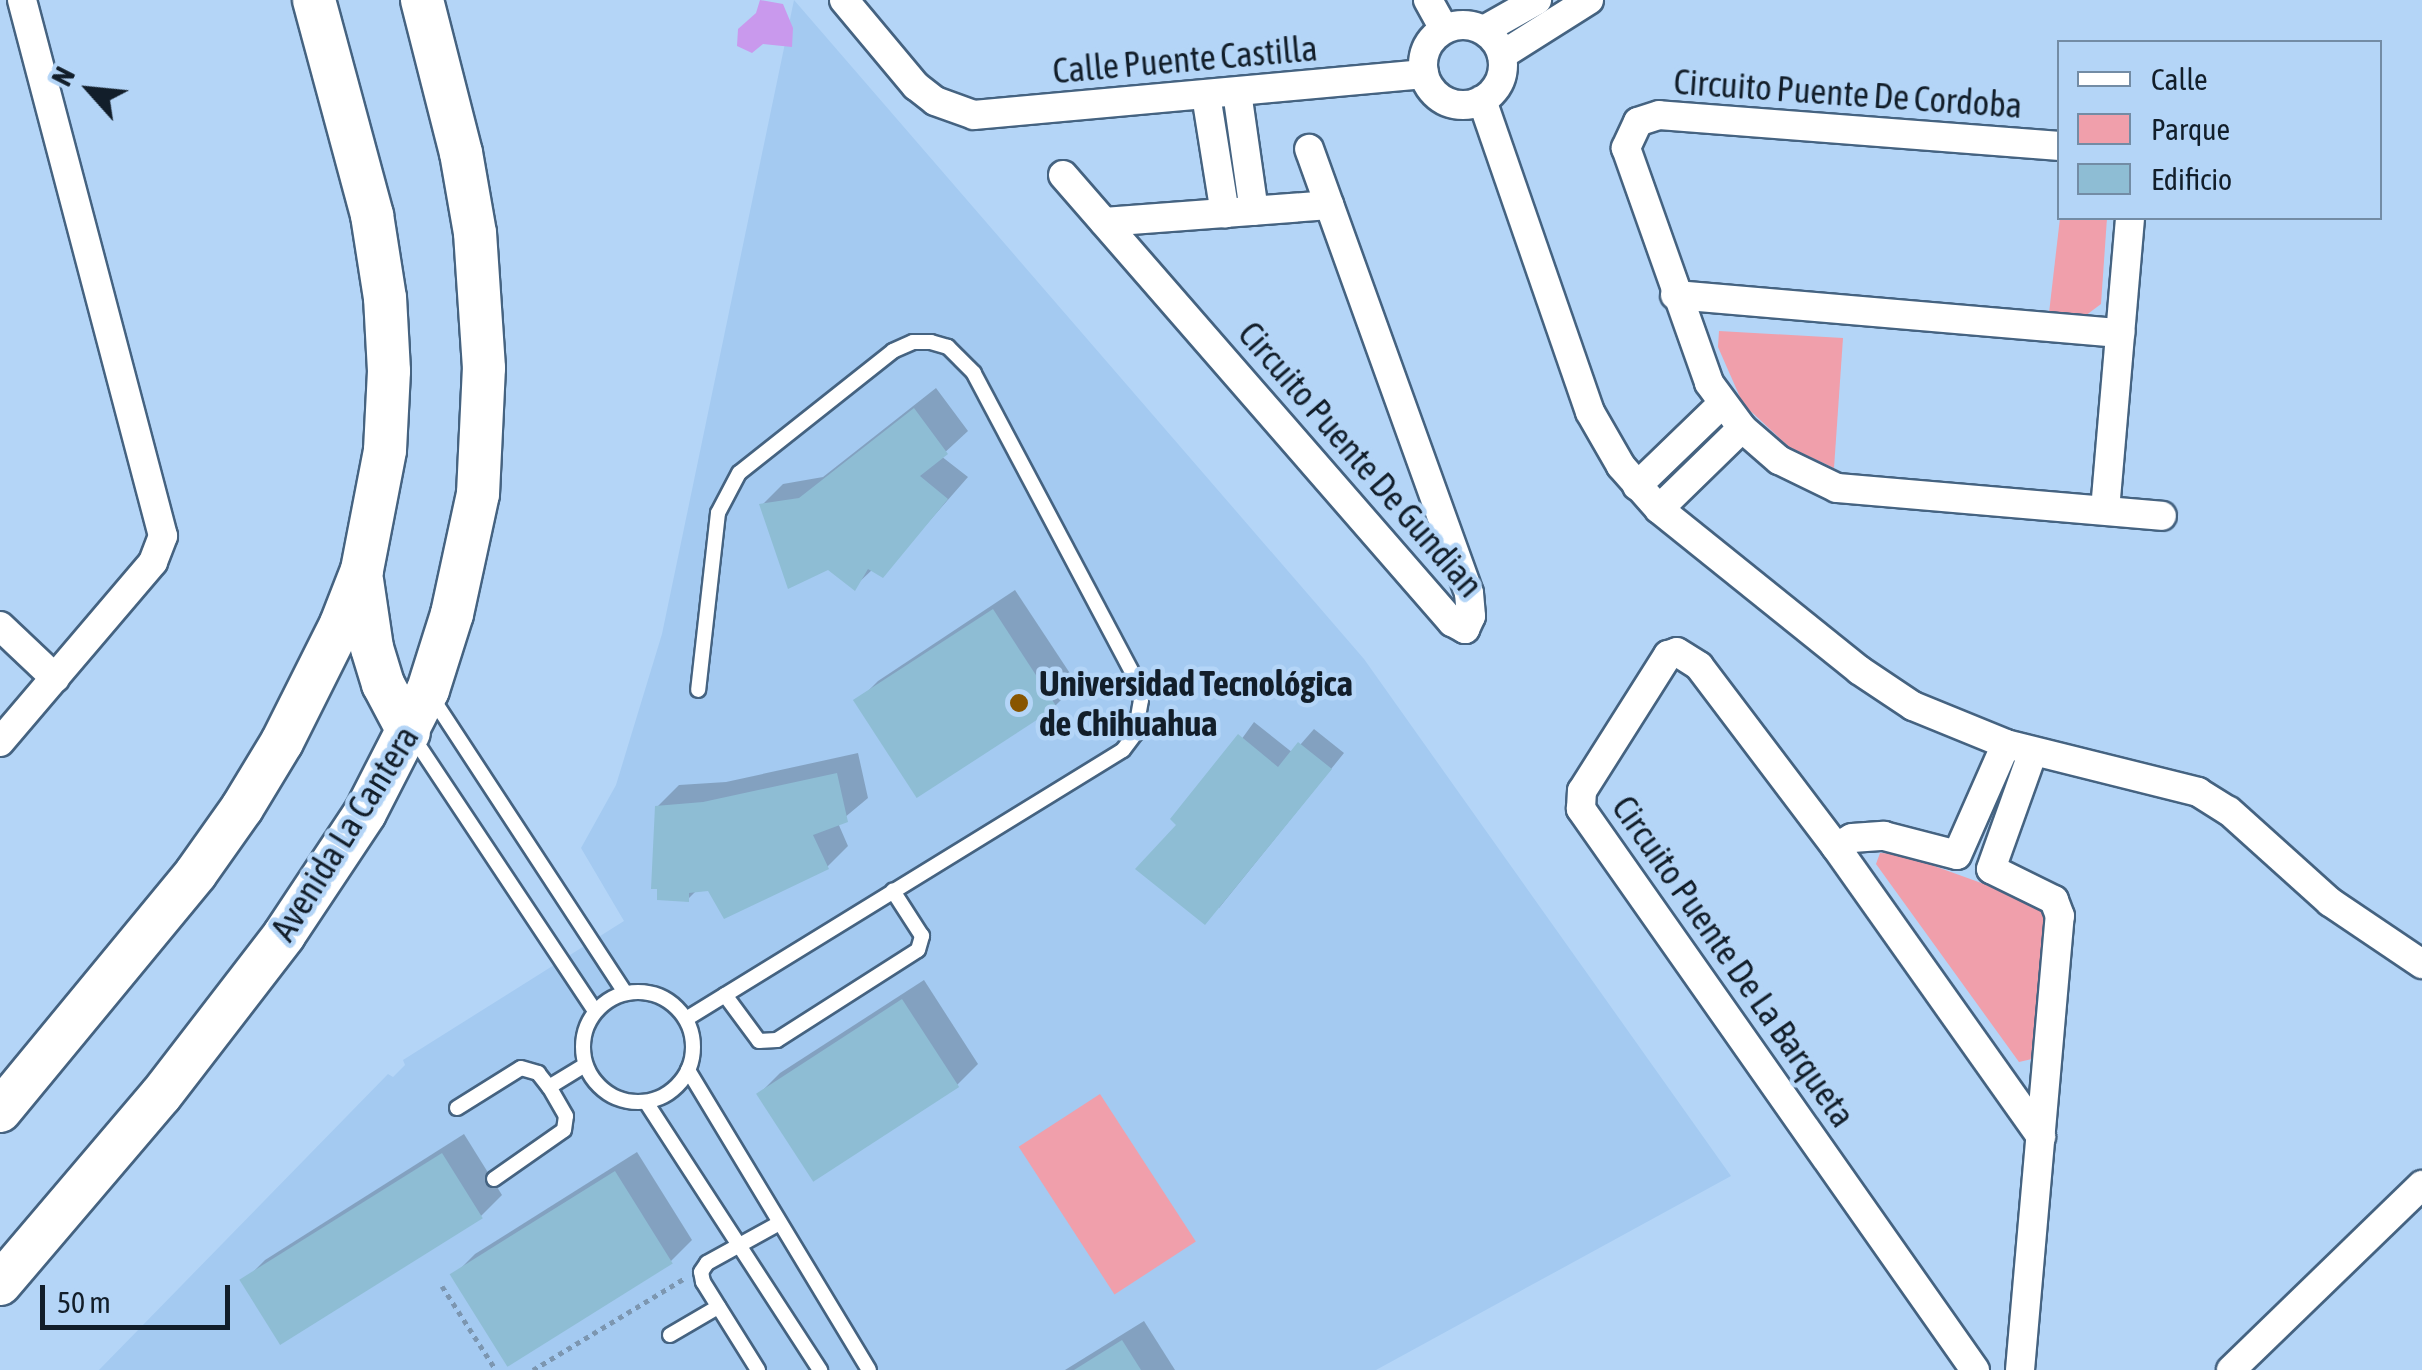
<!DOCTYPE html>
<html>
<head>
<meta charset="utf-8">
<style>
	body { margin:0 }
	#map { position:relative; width:2422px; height:1370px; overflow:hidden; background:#b4d5f7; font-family:"Asap Condensed",sans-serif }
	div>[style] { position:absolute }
	.built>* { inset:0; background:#a4caf1 }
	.green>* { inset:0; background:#f09fab; transform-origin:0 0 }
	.water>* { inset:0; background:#c999ed }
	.shadow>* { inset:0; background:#0003 }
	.building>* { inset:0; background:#8ebdd4; transform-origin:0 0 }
	.path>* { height:5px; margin-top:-2.5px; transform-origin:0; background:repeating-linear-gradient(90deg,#7c96b0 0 5px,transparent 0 10px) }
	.roads { filter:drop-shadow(2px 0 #456381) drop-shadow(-2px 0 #456381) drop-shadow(0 2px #456381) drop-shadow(0 -2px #456381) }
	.lane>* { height:14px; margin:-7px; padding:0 7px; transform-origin:7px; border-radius:7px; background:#fff }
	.lane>.ring { margin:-7px; padding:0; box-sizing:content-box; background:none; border:14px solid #fff; border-radius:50% }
	.street>* { height:28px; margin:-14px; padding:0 14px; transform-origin:14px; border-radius:14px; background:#fff }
	.street>.ring { margin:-14px; padding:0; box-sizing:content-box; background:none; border:28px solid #fff; border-radius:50% }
	.primary>* { height:42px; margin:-21px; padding:0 21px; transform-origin:21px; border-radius:21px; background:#fff }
	.dots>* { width:28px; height:28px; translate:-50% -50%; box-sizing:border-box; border:5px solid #b4d5f7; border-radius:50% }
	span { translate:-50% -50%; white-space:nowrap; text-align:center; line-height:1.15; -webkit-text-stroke:9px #b4d5f7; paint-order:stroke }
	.street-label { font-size:35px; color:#121e2a }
	.poi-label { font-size:35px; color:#121e2a; font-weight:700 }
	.left { translate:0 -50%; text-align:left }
	.legend { position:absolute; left:2057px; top:40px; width:325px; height:180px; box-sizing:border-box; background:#b4d5f7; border:2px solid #738ca5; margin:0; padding:12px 18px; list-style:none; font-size:30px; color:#121e2a }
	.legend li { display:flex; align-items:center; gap:20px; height:50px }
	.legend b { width:50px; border:2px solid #738ca5 }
	.north { position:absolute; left:40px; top:40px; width:100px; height:100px; -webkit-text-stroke:8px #b4d5f7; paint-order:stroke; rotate:297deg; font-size:28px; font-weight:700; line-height:40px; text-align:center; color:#121e2a }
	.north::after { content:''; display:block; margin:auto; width:35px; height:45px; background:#121e2a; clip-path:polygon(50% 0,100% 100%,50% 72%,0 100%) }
	.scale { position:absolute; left:40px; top:1285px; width:190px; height:45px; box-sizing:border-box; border:5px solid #121e2a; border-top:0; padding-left:12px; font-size:30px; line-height:35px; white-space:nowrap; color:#121e2a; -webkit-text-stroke:8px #b4d5f7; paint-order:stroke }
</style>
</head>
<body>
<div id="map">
	<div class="built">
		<i style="clip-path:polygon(794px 0,1364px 659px,1731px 1176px,1376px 1370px,99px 1370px,388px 1074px,393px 1077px,405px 1065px,403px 1060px,624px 921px,581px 848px,616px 785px,662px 634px)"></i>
	</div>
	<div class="green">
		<i style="clip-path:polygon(2060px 218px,2107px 218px,2101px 304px,2085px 316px,2049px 313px)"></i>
		<i style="clip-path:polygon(1719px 331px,1843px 338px,1834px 468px,1789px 447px,1743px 404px,1718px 347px)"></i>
		<i style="clip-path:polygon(1880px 853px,1901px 854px,2034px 902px,2046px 915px,2036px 1058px,2019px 1062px,1876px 864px)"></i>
		<i style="left:1100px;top:1094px;width:176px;height:97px;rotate:57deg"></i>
	</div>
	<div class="water">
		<i style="clip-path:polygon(760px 0,783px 4px,793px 28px,792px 47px,763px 44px,752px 53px,737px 46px,738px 29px,756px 13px)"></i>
	</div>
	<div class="shadow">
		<i style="clip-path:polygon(936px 388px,968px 431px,941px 456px,968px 477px,882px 575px,873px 569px,854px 587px,762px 505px,783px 484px,823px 477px)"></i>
		<i style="clip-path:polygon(1015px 590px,1077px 684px,1056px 705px,919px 795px,857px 702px,878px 681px)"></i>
		<i style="clip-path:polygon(1254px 722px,1293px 753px,1314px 729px,1344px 753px,1219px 908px,1180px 824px)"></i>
		<i style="clip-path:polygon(858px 753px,868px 798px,838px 823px,848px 846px,827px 867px,697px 890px,688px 899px,657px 807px,679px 785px,726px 782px)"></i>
		<i style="clip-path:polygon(924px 980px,978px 1064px,957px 1085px,759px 1094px,780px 1073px)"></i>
		<i style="clip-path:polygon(464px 1134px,502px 1195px,481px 1216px,244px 1281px,265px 1260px)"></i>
		<i style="clip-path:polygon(637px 1152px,692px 1240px,671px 1261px,454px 1275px,475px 1254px)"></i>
		<i style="clip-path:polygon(1144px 1321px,1175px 1370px,1065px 1370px)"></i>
	</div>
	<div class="building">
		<i style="clip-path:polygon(914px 408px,948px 454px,920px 476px,948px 499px,883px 578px,868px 569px,855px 591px,828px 570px,788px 589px,759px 504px,799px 498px)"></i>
		<i style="left:993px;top:609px;width:117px;height:167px;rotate:57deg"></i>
		<i style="clip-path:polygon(1238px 734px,1278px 767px,1298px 742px,1332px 769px,1205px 925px,1135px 869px,1176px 825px,1170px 819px)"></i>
		<i style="clip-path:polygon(837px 773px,848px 822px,813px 835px,829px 869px,724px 919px,708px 891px,689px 893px,689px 902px,657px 900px,657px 889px,651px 889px,655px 806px,703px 802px)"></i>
		<i style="left:902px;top:999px;width:105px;height:174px;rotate:57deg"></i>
		<i style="left:442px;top:1153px;width:77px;height:239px;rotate:58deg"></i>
		<i style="left:615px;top:1171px;width:109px;height:195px;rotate:58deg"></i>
		<i style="clip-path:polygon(1122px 1340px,1141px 1370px,1074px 1370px)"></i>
	</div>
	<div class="path">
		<i style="left:442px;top:1286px;width:100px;rotate:57.3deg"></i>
		<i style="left:533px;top:1370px;width:178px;rotate:-31.2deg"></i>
	</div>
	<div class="roads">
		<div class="lane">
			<i style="left:431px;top:696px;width:354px;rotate:56.8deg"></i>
			<i style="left:413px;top:737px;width:329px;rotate:56.4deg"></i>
			<i class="ring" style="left:583px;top:992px;width:96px;height:96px"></i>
			<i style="left:725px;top:995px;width:57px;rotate:53.5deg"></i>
			<i style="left:759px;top:1041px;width:18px;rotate:-3deg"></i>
			<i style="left:777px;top:1040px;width:167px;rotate:-32.6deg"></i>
			<i style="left:918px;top:950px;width:15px;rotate:-74deg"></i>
			<i style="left:922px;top:936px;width:54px;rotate:-122.8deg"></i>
			<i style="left:686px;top:1019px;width:513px;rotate:-31.61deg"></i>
			<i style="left:1123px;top:750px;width:20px;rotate:-53deg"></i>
			<i style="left:1135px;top:734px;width:35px;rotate:-80deg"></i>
			<i style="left:1141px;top:700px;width:29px;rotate:-108deg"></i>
			<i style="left:1132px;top:672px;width:338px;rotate:-117.9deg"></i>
			<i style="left:974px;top:373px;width:37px;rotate:-135deg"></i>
			<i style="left:948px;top:347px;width:18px;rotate:-164deg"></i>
			<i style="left:931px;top:342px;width:18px;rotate:180deg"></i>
			<i style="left:913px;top:342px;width:22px;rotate:156deg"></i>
			<i style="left:893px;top:351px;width:196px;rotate:141.6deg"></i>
			<i style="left:739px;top:473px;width:45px;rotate:117.7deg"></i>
			<i style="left:718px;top:513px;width:178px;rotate:96.4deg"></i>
			<i style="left:688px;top:1070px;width:350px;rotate:58.9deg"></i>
			<i style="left:646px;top:1102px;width:320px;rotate:57deg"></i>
			<i style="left:457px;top:1108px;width:75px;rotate:-32deg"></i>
			<i style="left:521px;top:1068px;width:18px;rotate:16deg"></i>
			<i style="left:538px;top:1073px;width:18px;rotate:52deg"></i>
			<i style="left:549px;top:1087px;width:42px;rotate:-31.4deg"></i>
			<i style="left:494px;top:1179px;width:85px;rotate:-35deg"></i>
			<i style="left:564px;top:1130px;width:14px;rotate:-82deg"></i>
			<i style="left:566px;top:1116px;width:34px;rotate:-120deg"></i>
			<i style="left:670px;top:1335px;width:56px;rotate:-30.3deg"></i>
			<i style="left:758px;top:1370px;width:104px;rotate:-122deg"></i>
			<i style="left:703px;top:1282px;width:10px;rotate:-101deg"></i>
			<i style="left:701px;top:1272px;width:11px;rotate:-56deg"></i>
			<i style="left:707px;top:1263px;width:81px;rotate:-28.8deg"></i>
		</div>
		<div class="street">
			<i style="left:844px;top:0;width:112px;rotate:50.1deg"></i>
			<i style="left:916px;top:86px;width:24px;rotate:38deg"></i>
			<i style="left:935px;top:101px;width:41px;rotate:19.7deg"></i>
			<i style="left:974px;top:115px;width:452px;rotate:-5.2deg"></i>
			<i style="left:1428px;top:0;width:33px;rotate:61deg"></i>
			<i class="ring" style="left:1423px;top:25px;width:52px;height:52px"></i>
			<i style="left:1484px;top:30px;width:61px;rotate:-29.5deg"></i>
			<i style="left:1502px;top:55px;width:103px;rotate:-32.3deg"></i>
			<i style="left:1237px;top:92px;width:120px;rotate:81.9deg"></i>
			<i style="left:1206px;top:95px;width:120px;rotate:80.9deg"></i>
			<i style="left:1482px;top:100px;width:330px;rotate:70.9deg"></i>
			<i style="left:1590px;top:412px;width:62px;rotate:60.1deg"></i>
			<i style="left:1621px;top:466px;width:57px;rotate:48.5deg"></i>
			<i style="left:1659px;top:509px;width:257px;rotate:38.8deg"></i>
			<i style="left:1859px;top:670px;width:65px;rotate:33.7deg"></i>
			<i style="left:1913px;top:706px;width:100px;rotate:22.2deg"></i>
			<i style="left:2006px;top:744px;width:198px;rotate:14deg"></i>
			<i style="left:2198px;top:792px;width:36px;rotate:32deg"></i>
			<i style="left:2229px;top:811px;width:136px;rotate:42deg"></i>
			<i style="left:2330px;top:902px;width:111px;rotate:34deg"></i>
			<i style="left:2060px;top:146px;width:402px;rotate:-175.6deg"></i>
			<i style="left:1659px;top:115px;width:22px;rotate:162deg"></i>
			<i style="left:1638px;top:122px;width:29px;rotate:115deg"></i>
			<i style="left:1626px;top:148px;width:249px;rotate:70.5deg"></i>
			<i style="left:1709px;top:383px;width:56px;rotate:53.7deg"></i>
			<i style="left:1742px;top:428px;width:49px;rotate:40.9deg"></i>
			<i style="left:1779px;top:460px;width:64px;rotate:25.8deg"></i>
			<i style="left:1837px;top:488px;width:326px;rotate:4.9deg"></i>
			<i style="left:1063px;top:175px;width:593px;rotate:48.97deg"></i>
			<i style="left:1452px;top:622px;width:15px;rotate:28deg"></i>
			<i style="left:1465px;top:629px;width:14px;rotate:-65deg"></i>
			<i style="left:1471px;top:616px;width:23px;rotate:-95deg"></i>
			<i style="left:1469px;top:593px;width:472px;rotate:-109.8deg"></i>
			<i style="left:1104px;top:222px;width:226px;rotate:-4.3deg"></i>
			<i style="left:1675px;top:295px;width:447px;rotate:4.9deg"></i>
			<i style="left:1637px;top:486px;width:118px;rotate:-44deg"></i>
			<i style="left:1659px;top:509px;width:116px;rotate:-44.3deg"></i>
			<i style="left:2105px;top:510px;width:293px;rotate:-85.1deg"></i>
			<i style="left:0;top:626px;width:76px;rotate:43.4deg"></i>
			<i style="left:0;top:742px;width:236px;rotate:-49.6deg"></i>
			<i style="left:153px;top:562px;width:28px;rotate:-69deg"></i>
			<i style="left:163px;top:536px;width:554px;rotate:-104.74deg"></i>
			<i style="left:1836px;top:847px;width:18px;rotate:-29deg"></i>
			<i style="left:1852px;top:838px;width:32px;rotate:-4deg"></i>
			<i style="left:1884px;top:836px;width:75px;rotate:14.6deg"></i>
			<i style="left:1957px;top:855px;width:121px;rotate:-66.2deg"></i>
			<i style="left:1975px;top:1370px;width:686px;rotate:-125.08deg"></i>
			<i style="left:1581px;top:809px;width:18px;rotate:-87deg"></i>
			<i style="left:1582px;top:791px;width:161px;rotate:-57.7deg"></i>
			<i style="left:1668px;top:655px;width:9px;rotate:-18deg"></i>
			<i style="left:1677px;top:652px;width:26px;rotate:32deg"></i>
			<i style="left:1699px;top:666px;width:227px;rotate:52.9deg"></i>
			<i style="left:1836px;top:847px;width:355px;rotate:54.7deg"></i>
			<i style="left:2020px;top:1370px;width:456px;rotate:-85deg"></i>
			<i style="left:2060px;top:916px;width:17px;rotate:-111deg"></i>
			<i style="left:2054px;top:900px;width:70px;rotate:-153.8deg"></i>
			<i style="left:1991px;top:869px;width:124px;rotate:-70.3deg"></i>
			<i style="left:2231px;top:1370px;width:266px;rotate:-44.1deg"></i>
		</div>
		<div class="primary">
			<i style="left:362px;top:580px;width:69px;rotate:81.6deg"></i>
			<i style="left:372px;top:648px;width:38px;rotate:73deg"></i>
			<i style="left:383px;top:684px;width:55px;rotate:62deg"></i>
			<i style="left:0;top:1111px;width:308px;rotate:-50.5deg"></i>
			<i style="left:196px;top:873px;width:80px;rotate:-54.7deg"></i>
			<i style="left:242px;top:808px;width:77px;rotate:-58.8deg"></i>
			<i style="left:282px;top:742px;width:132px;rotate:-63.4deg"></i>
			<i style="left:341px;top:624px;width:58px;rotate:-68.7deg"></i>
			<i style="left:362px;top:570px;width:122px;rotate:-79.1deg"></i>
			<i style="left:385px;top:450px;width:79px;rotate:-87.1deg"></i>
			<i style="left:389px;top:371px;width:73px;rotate:-93.1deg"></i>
			<i style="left:385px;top:298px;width:84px;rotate:-98.9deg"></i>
			<i style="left:372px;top:215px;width:223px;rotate:-105.1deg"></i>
			<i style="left:0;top:1284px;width:248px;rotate:-49.6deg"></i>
			<i style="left:161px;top:1095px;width:202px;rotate:-52.4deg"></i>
			<i style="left:284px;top:935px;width:146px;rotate:-56.4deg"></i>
			<i style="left:365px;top:813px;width:138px;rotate:-62.9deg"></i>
			<i style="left:428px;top:690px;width:80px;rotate:-72.5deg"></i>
			<i style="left:452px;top:614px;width:123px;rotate:-77.8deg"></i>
			<i style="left:478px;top:494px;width:126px;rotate:-87.3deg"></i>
			<i style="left:484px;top:368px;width:135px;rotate:-93.8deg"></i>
			<i style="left:475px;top:233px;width:81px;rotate:-99.9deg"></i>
			<i style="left:461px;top:153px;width:158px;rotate:-104.3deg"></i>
		</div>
	</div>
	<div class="dots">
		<i style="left:1019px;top:703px;background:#850"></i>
	</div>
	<div class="street-label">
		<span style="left:1185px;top:59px;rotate:-5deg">Calle Puente Castilla</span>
		<span style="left:1848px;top:93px;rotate:4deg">Circuito Puente De Cordoba</span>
		<span style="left:1361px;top:459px;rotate:49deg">Circuito Puente De Gundian</span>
		<span style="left:344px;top:833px;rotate:-58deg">Avenida La Cantera</span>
		<span style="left:1734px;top:961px;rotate:55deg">Circuito Puente De La Barqueta</span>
	</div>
	<div class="poi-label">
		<span class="left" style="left:1039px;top:703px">Universidad Tecnológica<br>de Chihuahua</span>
	</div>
	<ul class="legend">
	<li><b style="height:12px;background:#fff"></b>Calle</li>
	<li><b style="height:28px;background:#f09fab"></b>Parque</li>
	<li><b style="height:28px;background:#8ebdd4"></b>Edificio</li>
	</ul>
	<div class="north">N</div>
	<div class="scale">50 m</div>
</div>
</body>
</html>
